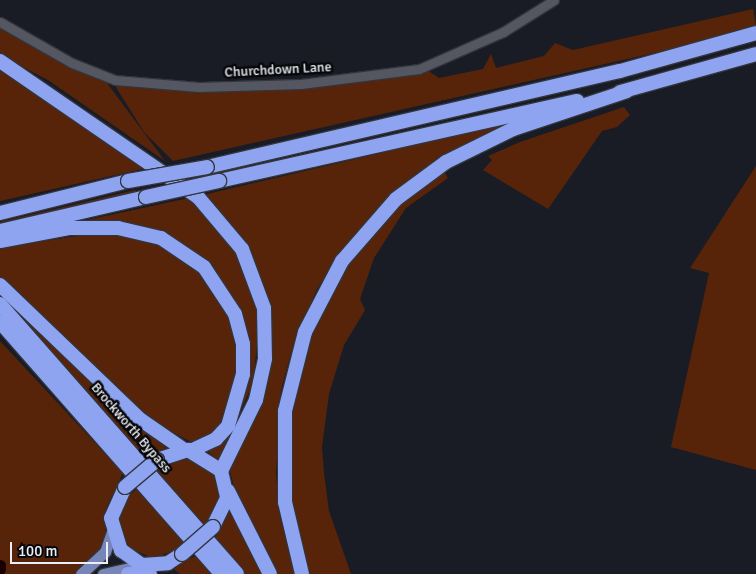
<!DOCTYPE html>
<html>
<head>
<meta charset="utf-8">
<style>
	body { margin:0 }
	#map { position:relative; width:756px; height:574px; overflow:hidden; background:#191c25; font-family:Signika,sans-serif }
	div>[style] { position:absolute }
	.green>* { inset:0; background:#572409 }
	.river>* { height:11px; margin:-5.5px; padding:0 5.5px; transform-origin:5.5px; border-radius:5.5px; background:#180000 }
	.roads { filter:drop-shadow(1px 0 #33353c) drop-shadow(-1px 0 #33353c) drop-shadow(0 1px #33353c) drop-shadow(0 -1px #33353c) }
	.minor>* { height:9px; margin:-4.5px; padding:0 4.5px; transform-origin:4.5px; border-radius:4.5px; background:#545762 }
	.major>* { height:11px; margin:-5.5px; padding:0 5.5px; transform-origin:5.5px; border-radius:5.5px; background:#7785b8 }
	.highway>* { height:14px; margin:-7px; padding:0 7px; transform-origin:7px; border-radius:7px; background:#8ea4f1 }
	.bridges { filter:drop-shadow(1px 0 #33353c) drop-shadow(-1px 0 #33353c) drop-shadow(0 1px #33353c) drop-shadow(0 -1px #33353c) }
	.highway-bridge>* { height:14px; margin:-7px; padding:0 7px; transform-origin:7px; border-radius:7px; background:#8ea4f1 }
	span { translate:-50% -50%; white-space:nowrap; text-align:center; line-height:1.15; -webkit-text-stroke:5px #06070a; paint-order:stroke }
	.street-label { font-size:14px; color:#ebeef4 }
	.scale { position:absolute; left:10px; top:542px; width:98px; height:22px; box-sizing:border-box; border:2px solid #ebeef4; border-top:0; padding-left:6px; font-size:15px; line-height:18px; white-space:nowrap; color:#ebeef4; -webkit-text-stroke:4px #06070a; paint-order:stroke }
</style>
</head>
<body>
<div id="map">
	<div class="green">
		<i style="clip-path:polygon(753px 9px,756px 25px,663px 51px,173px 161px,144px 132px,114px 84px,174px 89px,382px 79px,427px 70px,439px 78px,483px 69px,491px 54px,496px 68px,544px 56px,555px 43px,573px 50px)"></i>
		<i style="clip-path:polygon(0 28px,107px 83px,165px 161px,48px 80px,0 55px)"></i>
		<i style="clip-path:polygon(0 67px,147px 168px,0 201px)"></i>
		<i style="clip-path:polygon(624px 107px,630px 115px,617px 127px,602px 131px,548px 209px,483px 170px,492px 160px,488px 156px,520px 142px)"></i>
		<i style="clip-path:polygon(513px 122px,459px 147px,391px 194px,348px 242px,317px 289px,293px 346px,281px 390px,276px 475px,281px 521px,295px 574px,276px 574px,247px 511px,241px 511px,229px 468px,271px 351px,242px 239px,203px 195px)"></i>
		<i style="clip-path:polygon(756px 166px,756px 470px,671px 447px,709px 273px,690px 268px)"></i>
		<i style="clip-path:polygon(443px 170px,448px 178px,406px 208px,374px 258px,360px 299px,365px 310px,344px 345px,329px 394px,322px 447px,324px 473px,329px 511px,351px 574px,307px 574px,296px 541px,286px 462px,296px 376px,317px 320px,348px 263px,386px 214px)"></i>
		<i style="clip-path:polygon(135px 190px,138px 193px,0 225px,0 222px)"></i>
		<i style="clip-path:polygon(189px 198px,205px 209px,234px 247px,256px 301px,259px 323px,253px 383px,219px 460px,207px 451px,229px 428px,243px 335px,189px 251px,73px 223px)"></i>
		<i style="clip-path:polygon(96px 233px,146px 239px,171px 249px,204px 277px,229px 317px,236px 343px,236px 383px,220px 427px,195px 444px,146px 418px,0 278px,0 248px)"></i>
		<i style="clip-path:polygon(0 291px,24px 317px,166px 448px,153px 455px,148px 450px,141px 457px,0 297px)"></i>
		<i style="clip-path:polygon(0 341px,123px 473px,107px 506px,105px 544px,75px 574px,0 574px)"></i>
		<i style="clip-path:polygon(184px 456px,214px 470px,222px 502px,209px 522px,201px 526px,155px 471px)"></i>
		<i style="clip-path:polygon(137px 488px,183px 542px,179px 549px,153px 558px,125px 546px,115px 520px,127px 492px,130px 495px)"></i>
		<i style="clip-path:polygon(232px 507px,266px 574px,243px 574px,214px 540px)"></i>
		<i style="clip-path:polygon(196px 556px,212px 574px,180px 574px,170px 566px)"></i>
	</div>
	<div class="river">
		<i style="left:0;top:565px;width:4px;rotate:90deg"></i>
	</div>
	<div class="roads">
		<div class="minor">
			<i style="left:0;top:22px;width:83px;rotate:29.7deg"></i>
			<i style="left:72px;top:63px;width:46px;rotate:21.6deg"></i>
			<i style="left:115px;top:80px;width:84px;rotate:4.8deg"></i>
			<i style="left:199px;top:87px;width:102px;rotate:-1.7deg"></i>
			<i style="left:301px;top:84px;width:119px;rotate:-7.2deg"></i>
			<i style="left:419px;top:69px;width:92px;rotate:-23.8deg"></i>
			<i style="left:503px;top:32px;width:60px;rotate:-32.1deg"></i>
		</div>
		<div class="major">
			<i style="left:81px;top:574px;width:33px;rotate:-43deg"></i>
			<i style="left:105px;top:552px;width:21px;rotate:-71deg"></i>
			<i style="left:103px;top:574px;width:40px;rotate:-13deg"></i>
		</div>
		<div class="highway">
			<i style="left:0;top:61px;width:240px;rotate:34.5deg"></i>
			<i style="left:198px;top:197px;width:68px;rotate:49.8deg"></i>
			<i style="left:242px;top:249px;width:63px;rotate:69.6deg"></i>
			<i style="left:264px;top:308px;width:51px;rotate:88.9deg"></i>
			<i style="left:265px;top:359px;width:42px;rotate:102.4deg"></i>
			<i style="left:256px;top:400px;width:79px;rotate:116.2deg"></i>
			<i style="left:620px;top:92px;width:141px;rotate:-15.6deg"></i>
			<i style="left:207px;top:167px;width:424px;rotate:-13.1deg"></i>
			<i style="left:620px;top:71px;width:141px;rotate:-15.6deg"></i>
			<i style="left:219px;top:181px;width:367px;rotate:-12.6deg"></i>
			<i style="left:0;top:213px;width:132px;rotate:-14deg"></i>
			<i style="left:0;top:231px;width:150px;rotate:-13.1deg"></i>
			<i style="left:0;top:241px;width:70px;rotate:-10.7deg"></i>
			<i style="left:69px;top:228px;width:49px"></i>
			<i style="left:118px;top:228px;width:44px;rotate:13.1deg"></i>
			<i style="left:161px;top:238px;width:52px;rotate:34deg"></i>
			<i style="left:204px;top:267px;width:56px;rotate:56.6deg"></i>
			<i style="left:235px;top:314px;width:31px;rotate:75deg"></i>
			<i style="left:243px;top:344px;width:30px;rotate:90deg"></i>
			<i style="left:243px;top:374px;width:54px;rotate:106.1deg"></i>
			<i style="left:228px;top:426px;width:18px;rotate:133deg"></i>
			<i style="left:216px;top:439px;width:26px;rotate:155deg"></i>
			<i style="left:0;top:285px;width:195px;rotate:43.8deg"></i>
			<i style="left:141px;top:420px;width:51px;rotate:34.6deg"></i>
			<i style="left:0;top:304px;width:359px;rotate:48.7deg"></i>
			<i style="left:0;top:322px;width:335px;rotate:48.7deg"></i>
			<i style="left:157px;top:460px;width:33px;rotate:-18deg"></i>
			<i style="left:188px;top:450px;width:39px;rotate:32deg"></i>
			<i style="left:221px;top:471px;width:28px;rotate:77deg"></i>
			<i style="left:227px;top:498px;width:32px;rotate:116deg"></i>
			<i style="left:125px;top:487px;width:34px;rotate:114deg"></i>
			<i style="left:111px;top:518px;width:34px;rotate:73deg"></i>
			<i style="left:121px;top:550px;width:26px;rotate:36deg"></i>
			<i style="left:142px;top:565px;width:26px;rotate:-4deg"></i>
			<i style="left:168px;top:563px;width:17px;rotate:-33deg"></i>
			<i style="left:228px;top:491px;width:93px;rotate:63.2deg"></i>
			<i style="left:128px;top:574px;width:22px"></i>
			<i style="left:302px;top:574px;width:74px;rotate:-103.3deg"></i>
			<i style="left:285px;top:502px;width:91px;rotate:-90deg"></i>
			<i style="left:285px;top:411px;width:81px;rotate:-75.8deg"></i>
			<i style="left:305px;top:332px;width:80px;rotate:-62.5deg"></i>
			<i style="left:342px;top:261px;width:82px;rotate:-48.9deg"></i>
			<i style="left:396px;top:199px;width:62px;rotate:-36.5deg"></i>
			<i style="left:446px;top:162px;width:75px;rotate:-26.2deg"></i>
			<i style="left:513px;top:129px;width:120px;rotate:-18.4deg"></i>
		</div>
	</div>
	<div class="bridges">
		<div class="highway-bridge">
			<i style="left:128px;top:181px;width:80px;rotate:-10deg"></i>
			<i style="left:146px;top:197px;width:75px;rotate:-12.4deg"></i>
			<i style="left:125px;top:487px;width:42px;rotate:-40.2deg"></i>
			<i style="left:182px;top:554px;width:41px;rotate:-41.1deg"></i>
		</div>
	</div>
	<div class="street-label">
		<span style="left:278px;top:70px;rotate:-3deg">Churchdown Lane</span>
		<span style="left:131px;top:428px;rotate:49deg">Brockworth Bypass</span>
	</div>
	<div class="scale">100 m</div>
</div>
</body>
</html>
